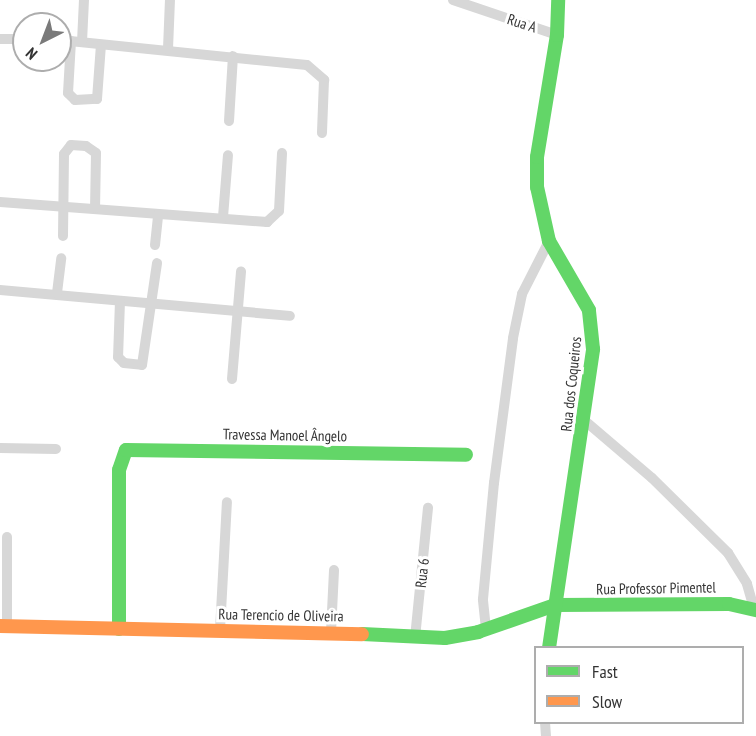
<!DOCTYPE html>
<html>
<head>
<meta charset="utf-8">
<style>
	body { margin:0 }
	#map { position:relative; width:756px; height:736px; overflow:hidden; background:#fff; font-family:"PT Sans Narrow",sans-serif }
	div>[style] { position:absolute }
	.street>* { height:10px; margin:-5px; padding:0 5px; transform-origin:5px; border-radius:5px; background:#d7d7d7 }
	.fast>* { height:14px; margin:-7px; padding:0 7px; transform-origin:7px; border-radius:7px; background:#63d668 }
	.slow>* { height:14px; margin:-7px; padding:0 7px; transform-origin:7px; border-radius:7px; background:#ff974d }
	span { translate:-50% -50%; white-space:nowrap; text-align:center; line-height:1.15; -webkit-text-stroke:6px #fff; paint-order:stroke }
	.street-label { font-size:15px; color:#333 }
	.legend { position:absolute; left:534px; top:646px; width:210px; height:78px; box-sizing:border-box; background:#fff; border:2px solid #adadad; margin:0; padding:8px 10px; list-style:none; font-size:18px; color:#333 }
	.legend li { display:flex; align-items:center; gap:12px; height:30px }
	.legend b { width:30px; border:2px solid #adadad }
	.north { position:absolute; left:12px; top:12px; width:60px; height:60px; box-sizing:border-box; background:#fff; border:2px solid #adadad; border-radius:50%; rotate:222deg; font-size:16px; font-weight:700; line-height:24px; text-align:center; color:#333 }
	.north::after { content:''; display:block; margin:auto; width:21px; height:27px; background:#7a7a7a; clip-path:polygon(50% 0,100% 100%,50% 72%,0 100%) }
</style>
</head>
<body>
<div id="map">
	<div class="street">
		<i style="left:453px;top:0;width:110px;rotate:18.6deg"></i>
		<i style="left:0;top:39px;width:24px"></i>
		<i style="left:60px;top:40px;width:248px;rotate:5.8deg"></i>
		<i style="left:307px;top:65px;width:23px;rotate:41deg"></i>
		<i style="left:324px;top:80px;width:53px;rotate:92.2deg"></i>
		<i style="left:71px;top:41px;width:52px;rotate:93.3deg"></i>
		<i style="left:68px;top:93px;width:10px;rotate:45deg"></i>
		<i style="left:75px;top:100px;width:22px;rotate:-3deg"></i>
		<i style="left:97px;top:99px;width:54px;rotate:-85.8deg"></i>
		<i style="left:82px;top:42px;width:42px;rotate:-87.3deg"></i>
		<i style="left:168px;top:49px;width:49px;rotate:-87.7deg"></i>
		<i style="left:229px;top:121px;width:65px;rotate:-86.5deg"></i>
		<i style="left:0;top:202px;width:268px;rotate:4.3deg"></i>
		<i style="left:267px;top:222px;width:16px;rotate:-43deg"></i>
		<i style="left:279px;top:211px;width:58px;rotate:-87deg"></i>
		<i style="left:223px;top:217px;width:62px;rotate:-85.4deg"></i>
		<i style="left:63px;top:236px;width:82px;rotate:-89.3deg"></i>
		<i style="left:64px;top:154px;width:11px;rotate:-52deg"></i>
		<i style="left:71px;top:145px;width:15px;rotate:4deg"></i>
		<i style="left:86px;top:146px;width:12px;rotate:35deg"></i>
		<i style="left:96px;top:153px;width:55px;rotate:91deg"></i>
		<i style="left:155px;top:245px;width:31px;rotate:-84deg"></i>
		<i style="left:0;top:290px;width:291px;rotate:5.1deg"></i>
		<i style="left:57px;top:293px;width:35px;rotate:-83deg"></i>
		<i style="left:120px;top:301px;width:56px;rotate:92deg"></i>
		<i style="left:118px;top:357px;width:8px;rotate:45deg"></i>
		<i style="left:124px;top:363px;width:18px;rotate:6deg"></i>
		<i style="left:142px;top:365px;width:103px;rotate:-81.6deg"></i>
		<i style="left:232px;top:379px;width:108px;rotate:-85.2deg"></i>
		<i style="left:584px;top:420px;width:89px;rotate:40.5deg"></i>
		<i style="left:652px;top:478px;width:107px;rotate:44.6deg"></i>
		<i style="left:728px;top:553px;width:36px;rotate:58deg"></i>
		<i style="left:747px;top:584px;width:25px;rotate:74deg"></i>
		<i style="left:0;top:448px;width:56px;rotate:1deg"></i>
		<i style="left:7px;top:627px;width:90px;rotate:-90deg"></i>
		<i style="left:486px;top:629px;width:30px;rotate:-96deg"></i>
		<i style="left:483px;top:599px;width:117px;rotate:-84.6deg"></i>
		<i style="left:494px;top:483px;width:146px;rotate:-82.5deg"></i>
		<i style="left:513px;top:338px;width:45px;rotate:-78.4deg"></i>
		<i style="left:522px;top:294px;width:59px;rotate:-63deg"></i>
		<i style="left:220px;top:630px;width:128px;rotate:-86.9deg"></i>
		<i style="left:331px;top:632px;width:62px;rotate:-87.2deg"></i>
		<i style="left:415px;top:638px;width:131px;rotate:-84.3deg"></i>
		<i style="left:545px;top:722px;width:14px;rotate:86deg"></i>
	</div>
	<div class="fast">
		<i style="left:119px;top:629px;width:159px;rotate:-90deg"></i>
		<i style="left:119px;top:470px;width:21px;rotate:-71deg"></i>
		<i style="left:126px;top:450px;width:340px;rotate:0.8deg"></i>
		<i style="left:362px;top:634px;width:83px;rotate:2.8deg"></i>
		<i style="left:445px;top:638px;width:34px;rotate:-10deg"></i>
		<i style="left:478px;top:632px;width:82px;rotate:-19.3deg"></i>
		<i style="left:555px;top:605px;width:174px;rotate:-0.3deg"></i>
		<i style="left:729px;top:604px;width:28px;rotate:13deg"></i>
		<i style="left:549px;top:648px;width:302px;rotate:-81.6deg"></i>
		<i style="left:593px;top:349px;width:39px;rotate:-96deg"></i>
		<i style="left:589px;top:310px;width:80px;rotate:-120.1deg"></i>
		<i style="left:549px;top:241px;width:55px;rotate:-102.5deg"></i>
		<i style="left:537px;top:187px;width:30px;rotate:-90deg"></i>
		<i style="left:537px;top:157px;width:124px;rotate:-80.7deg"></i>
		<i style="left:557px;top:35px;width:35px;rotate:-88deg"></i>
	</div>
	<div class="slow">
		<i style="left:0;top:626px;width:362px;rotate:1.3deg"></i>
	</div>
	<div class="street-label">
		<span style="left:522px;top:23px;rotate:18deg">Rua A</span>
		<span style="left:571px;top:384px;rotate:-84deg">Rua dos Coqueiros</span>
		<span style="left:285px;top:435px;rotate:1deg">Travessa Manoel Ângelo</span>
		<span style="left:422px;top:573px;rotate:-84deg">Rua 6</span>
		<span style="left:656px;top:588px;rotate:-1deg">Rua Professor Pimentel</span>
		<span style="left:281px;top:615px;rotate:1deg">Rua Terencio de Oliveira</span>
	</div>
	<ul class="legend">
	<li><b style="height:8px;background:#63d668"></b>Fast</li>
	<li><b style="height:8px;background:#ff974d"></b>Slow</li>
	</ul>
	<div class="north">N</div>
</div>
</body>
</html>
